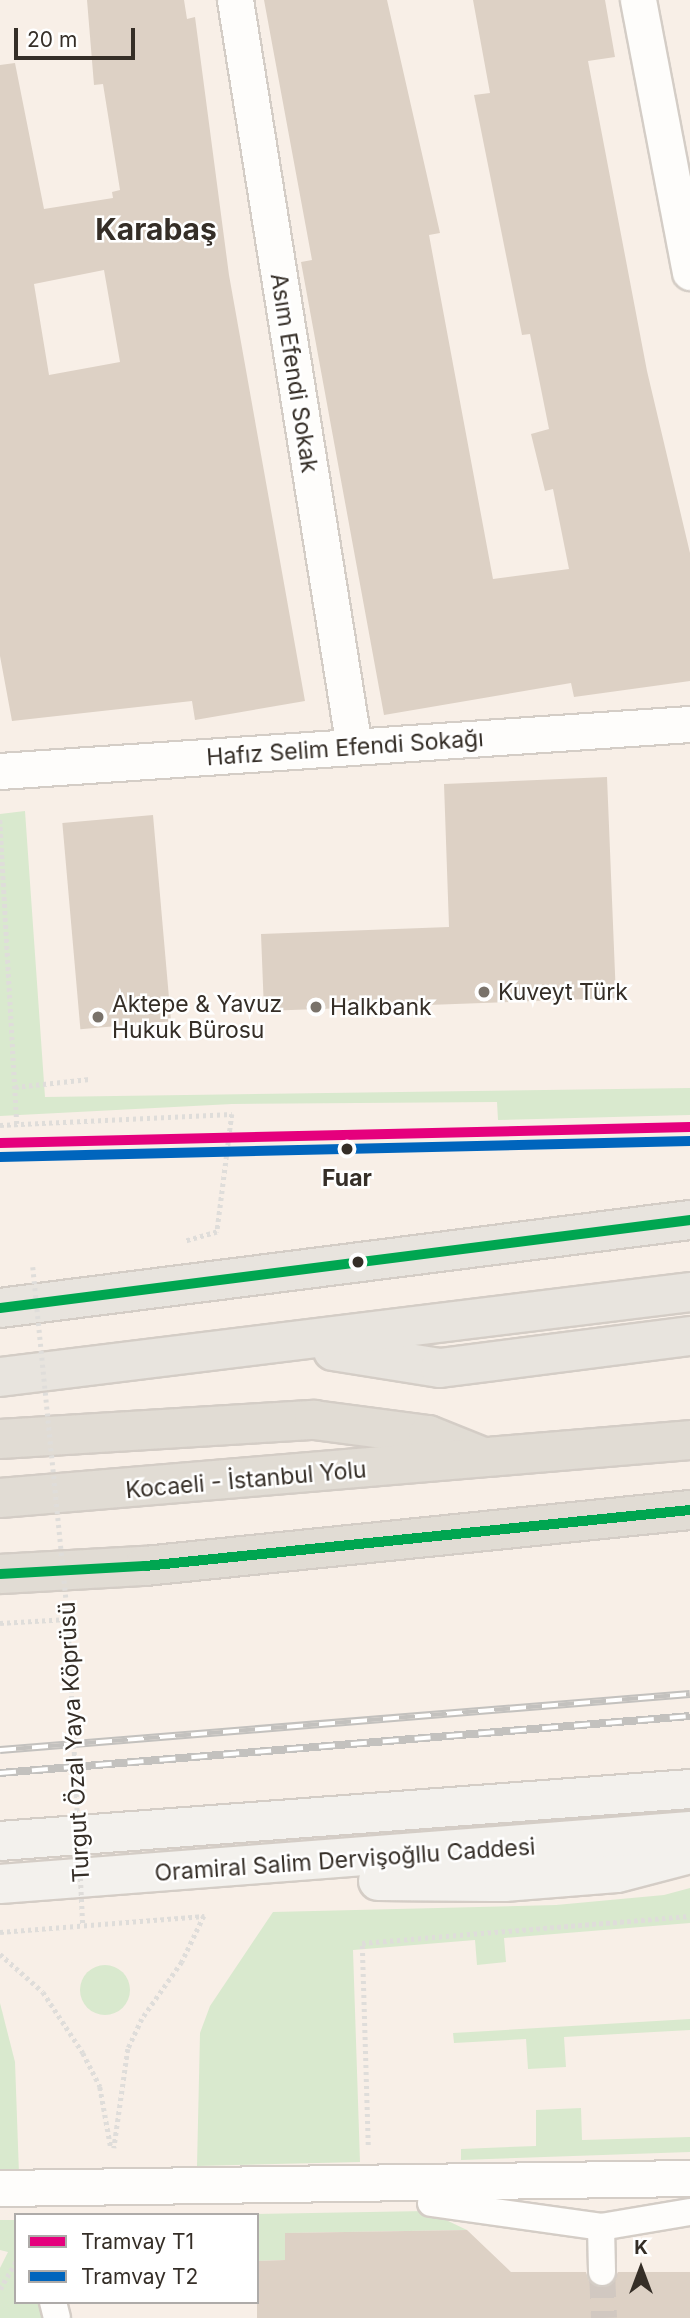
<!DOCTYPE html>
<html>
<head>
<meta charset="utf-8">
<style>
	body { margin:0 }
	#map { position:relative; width:690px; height:2318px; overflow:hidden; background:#f8efe7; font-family:Inter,sans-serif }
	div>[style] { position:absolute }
	.green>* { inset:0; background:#d9e9ce }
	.round { border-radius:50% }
	.building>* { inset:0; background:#ddd1c5; transform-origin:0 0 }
	.pedestrian-tunnel>* { height:26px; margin-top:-13px; transform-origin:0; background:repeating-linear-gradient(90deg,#d1c8c1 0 26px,transparent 0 39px) }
	.path>* { height:4.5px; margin-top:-2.25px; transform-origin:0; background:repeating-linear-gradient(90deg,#dfddda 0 3.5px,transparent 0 7px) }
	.roads { filter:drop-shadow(2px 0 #d4cdc6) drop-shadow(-2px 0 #d4cdc6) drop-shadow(0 2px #d4cdc6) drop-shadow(0 -2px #d4cdc6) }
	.pedestrian>* { height:26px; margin:-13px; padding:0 13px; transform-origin:13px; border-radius:13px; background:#fefdfb }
	.minor>* { height:35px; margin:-17.5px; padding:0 17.5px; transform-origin:17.5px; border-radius:17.5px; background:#fefdfb }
	.secondary>* { height:38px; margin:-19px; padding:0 19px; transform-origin:19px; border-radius:19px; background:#f3f1ed }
	.primary>* { height:38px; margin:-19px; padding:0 19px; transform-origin:19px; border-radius:19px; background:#e8e4de }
	.trunk>* { height:38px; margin:-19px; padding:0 19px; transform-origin:19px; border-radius:19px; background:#e1dcd4 }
	.rail>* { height:8px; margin-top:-4px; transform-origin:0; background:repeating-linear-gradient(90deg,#fff 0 16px,#c3c1be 0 32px); box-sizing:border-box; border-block:2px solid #c3c1be }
	.path-bridge>* { height:4.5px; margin-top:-2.25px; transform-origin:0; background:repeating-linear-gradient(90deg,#dfddda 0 3.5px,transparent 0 7px) }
	.bus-1>* { height:10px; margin:-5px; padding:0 5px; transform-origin:5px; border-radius:5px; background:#00a651 }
	.tram-1>* { height:10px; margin:-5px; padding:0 5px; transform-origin:5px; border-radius:5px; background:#e5007d }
	.tram-2>* { height:10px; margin:-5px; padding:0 5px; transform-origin:5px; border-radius:5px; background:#0065bd }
	.dots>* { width:19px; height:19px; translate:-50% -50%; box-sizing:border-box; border:4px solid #fff; border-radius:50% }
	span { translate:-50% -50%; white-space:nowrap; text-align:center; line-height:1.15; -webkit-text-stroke:5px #fff; paint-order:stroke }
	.street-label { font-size:23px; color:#352e27 }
	.poi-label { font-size:23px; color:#352e27 }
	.left { translate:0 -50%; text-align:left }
	.stop-label { font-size:23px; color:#352e27; font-weight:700 }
	.district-label { font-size:30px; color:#352e27; font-weight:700 }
	.legend { position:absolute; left:14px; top:2213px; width:245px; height:91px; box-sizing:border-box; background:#fff; border:2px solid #aeaba9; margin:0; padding:9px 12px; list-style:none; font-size:21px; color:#352e27 }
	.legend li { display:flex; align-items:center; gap:14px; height:35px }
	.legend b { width:35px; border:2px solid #aeaba9 }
	.north { position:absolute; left:606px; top:2234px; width:70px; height:70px; -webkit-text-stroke:5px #fff; paint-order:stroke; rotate:0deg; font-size:19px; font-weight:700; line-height:28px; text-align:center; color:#352e27 }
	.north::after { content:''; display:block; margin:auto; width:24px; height:32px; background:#352e27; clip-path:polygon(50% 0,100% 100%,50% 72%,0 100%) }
	.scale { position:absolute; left:14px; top:28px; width:121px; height:32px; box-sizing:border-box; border:4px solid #352e27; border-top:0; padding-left:9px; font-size:21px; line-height:24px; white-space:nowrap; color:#352e27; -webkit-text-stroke:5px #fff; paint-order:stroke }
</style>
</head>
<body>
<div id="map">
	<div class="green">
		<i style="clip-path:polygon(25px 811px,45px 1097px,690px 1088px,690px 1115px,498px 1120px,497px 1102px,232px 1104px,0 1116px,0 814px)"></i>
		<i style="clip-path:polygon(690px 1888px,690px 1923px,504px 1938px,506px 1962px,477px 1965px,475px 1940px,353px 1950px,360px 2162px,197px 2166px,200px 2033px,210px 2006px,273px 1912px,556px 1905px,664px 1895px)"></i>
		<i class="round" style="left:80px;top:1965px;width:50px;height:50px"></i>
		<i style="clip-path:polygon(0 2003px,15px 2062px,19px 2174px,0 2174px)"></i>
		<i style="clip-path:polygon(690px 2019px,690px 2030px,564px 2037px,566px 2067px,528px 2069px,526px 2039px,454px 2043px,453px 2033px)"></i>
		<i style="clip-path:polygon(581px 2108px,582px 2140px,690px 2137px,690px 2152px,461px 2160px,461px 2149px,536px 2146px,536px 2110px)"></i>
		<i style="clip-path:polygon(427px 2211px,467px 2230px,286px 2233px,285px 2260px,257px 2261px,257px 2215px,205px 2215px)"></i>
		<i style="clip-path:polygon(0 2220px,16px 2220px,16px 2302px,44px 2302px,47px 2318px,0 2318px,0 2268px,8px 2252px,0 2250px)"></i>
	</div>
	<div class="building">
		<i style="clip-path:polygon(evenodd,87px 0,184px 0,187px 19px,195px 17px,229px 275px,305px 701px,195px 720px,192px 701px,12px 721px,0 656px,0 65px,15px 63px,44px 209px,113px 198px,112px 192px,120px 190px,103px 84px,94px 85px,87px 0,104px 270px,120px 362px,49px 375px,34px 284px,104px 270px)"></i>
		<i style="clip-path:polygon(264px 0,387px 0,440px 233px,429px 235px,493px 579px,569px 569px,553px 489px,545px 491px,531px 434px,549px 429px,530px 334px,522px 335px,474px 95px,490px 93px,473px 0,605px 0,615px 57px,588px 61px,647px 371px,690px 553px,690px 681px,574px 697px,571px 683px,384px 715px,301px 262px,312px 260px)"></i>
		<i style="clip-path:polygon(607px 777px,616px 998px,264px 1011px,261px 934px,449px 927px,444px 784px)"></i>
		<i style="left:153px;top:815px;width:207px;height:91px;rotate:85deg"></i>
		<i style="clip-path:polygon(467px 2230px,511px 2272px,586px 2272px,589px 2281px,602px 2288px,611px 2285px,618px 2272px,690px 2272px,690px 2318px,257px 2318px,257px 2261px,285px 2260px,285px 2233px)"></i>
	</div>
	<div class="pedestrian-tunnel">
		<i style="left:602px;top:2272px;width:46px;rotate:87.5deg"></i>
	</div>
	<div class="path">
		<i style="left:0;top:820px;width:304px;rotate:86.8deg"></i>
		<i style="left:15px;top:1087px;width:75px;rotate:-6.1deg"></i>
		<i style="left:0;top:1125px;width:232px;rotate:-2.7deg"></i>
		<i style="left:232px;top:1114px;width:119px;rotate:97.2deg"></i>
		<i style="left:217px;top:1232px;width:32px;rotate:164deg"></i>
		<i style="left:0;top:1623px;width:68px;rotate:-3.4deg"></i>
		<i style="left:0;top:1932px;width:205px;rotate:-4.5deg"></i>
		<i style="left:204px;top:1916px;width:51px;rotate:115.6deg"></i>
		<i style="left:182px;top:1962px;width:70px;rotate:125.1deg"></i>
		<i style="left:142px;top:2019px;width:33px;rotate:115deg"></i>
		<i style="left:128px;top:2049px;width:100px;rotate:98deg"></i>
		<i style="left:0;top:1954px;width:57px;rotate:41.5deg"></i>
		<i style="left:43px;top:1992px;width:73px;rotate:56.7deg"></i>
		<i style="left:83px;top:2053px;width:38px;rotate:63deg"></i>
		<i style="left:100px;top:2087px;width:62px;rotate:79.8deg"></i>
		<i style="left:368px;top:2145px;width:202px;rotate:-91.7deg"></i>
		<i style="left:362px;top:1943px;width:329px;rotate:-4.7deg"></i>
		<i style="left:0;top:2289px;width:32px;rotate:-60deg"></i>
	</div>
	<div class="roads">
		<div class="pedestrian">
			<i style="left:431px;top:2203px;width:172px;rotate:8deg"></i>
			<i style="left:601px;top:2227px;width:90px;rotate:-9.6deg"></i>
			<i style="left:601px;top:2227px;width:45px;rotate:88.7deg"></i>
			<i style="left:53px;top:2302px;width:16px;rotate:76deg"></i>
		</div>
		<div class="minor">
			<i style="left:235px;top:0;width:756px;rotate:80.95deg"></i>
			<i style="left:638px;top:0;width:277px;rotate:79.2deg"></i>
			<i style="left:0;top:771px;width:692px;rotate:-3.9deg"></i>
			<i style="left:0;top:2188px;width:690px;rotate:-0.83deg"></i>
		</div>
		<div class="secondary">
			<i style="left:0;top:1841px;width:692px;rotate:-4.31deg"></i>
			<i style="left:378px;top:1881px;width:126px;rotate:0.5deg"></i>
			<i style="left:504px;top:1882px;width:113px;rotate:-4.6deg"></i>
			<i style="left:617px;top:1873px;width:75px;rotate:-14.6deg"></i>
			<i style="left:0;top:1884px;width:692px;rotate:-4.39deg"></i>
		</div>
		<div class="primary">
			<i style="left:0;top:1308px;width:696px;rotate:-7.27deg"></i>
			<i style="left:333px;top:1351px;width:108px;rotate:9deg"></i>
			<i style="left:440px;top:1368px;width:252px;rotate:-7.3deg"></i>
			<i style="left:0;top:1377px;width:695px;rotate:-7.02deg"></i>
		</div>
		<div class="trunk">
			<i style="left:0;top:1439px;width:315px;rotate:-3.5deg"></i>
			<i style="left:314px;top:1420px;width:115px;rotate:7.5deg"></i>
			<i style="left:428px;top:1435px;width:59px;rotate:21.8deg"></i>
			<i style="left:0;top:1498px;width:692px;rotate:-4.8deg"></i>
			<i style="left:0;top:1574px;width:145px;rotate:-3.2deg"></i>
			<i style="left:145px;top:1566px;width:548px;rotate:-5.87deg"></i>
		</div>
	</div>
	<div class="rail">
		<i style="left:0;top:1750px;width:692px;rotate:-4.64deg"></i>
		<i style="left:0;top:1773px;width:692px;rotate:-4.72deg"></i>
	</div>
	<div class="path-bridge">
		<i style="left:33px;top:1267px;width:354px;rotate:84.3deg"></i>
		<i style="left:68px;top:1619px;width:306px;rotate:87.2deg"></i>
	</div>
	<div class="bus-1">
		<i style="left:0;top:1308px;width:696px;rotate:-7.27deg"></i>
		<i style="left:0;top:1574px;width:145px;rotate:-3.2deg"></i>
		<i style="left:145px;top:1566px;width:548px;rotate:-5.87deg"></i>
	</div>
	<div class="tram-1">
		<i style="left:0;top:1143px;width:690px;rotate:-1.33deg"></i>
	</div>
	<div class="tram-2">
		<i style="left:0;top:1157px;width:690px;rotate:-1.33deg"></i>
	</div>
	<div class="dots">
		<i style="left:484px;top:992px;background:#79726a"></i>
		<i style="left:316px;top:1007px;background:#79726a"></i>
		<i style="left:98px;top:1017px;background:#79726a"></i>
		<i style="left:347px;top:1149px;background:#352e27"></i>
		<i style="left:358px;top:1262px;background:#352e27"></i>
	</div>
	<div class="street-label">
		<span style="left:294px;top:373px;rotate:81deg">Asım Efendi Sokak</span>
		<span style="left:345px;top:748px;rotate:-4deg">Hafız Selim Efendi Sokağı</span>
		<span style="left:246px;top:1480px;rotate:-5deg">Kocaeli - İstanbul Yolu</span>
		<span style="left:74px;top:1742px;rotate:-93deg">Turgut Özal Yaya Köprüsü</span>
		<span style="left:345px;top:1860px;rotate:-4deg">Oramiral Salim Dervişoğllu Caddesi</span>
	</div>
	<div class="poi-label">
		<span class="left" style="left:498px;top:992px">Kuveyt Türk</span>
		<span class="left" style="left:112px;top:1017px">Aktepe &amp; Yavuz<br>Hukuk Bürosu</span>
		<span class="left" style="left:330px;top:1007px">Halkbank</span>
	</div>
	<div class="stop-label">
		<span style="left:347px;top:1178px">Fuar</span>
	</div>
	<div class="district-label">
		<span style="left:156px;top:229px">Karabaş</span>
	</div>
	<ul class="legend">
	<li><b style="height:9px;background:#e5007d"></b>Tramvay T1</li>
	<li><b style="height:9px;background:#0065bd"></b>Tramvay T2</li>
	</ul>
	<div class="north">K</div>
	<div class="scale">20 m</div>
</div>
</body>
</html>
